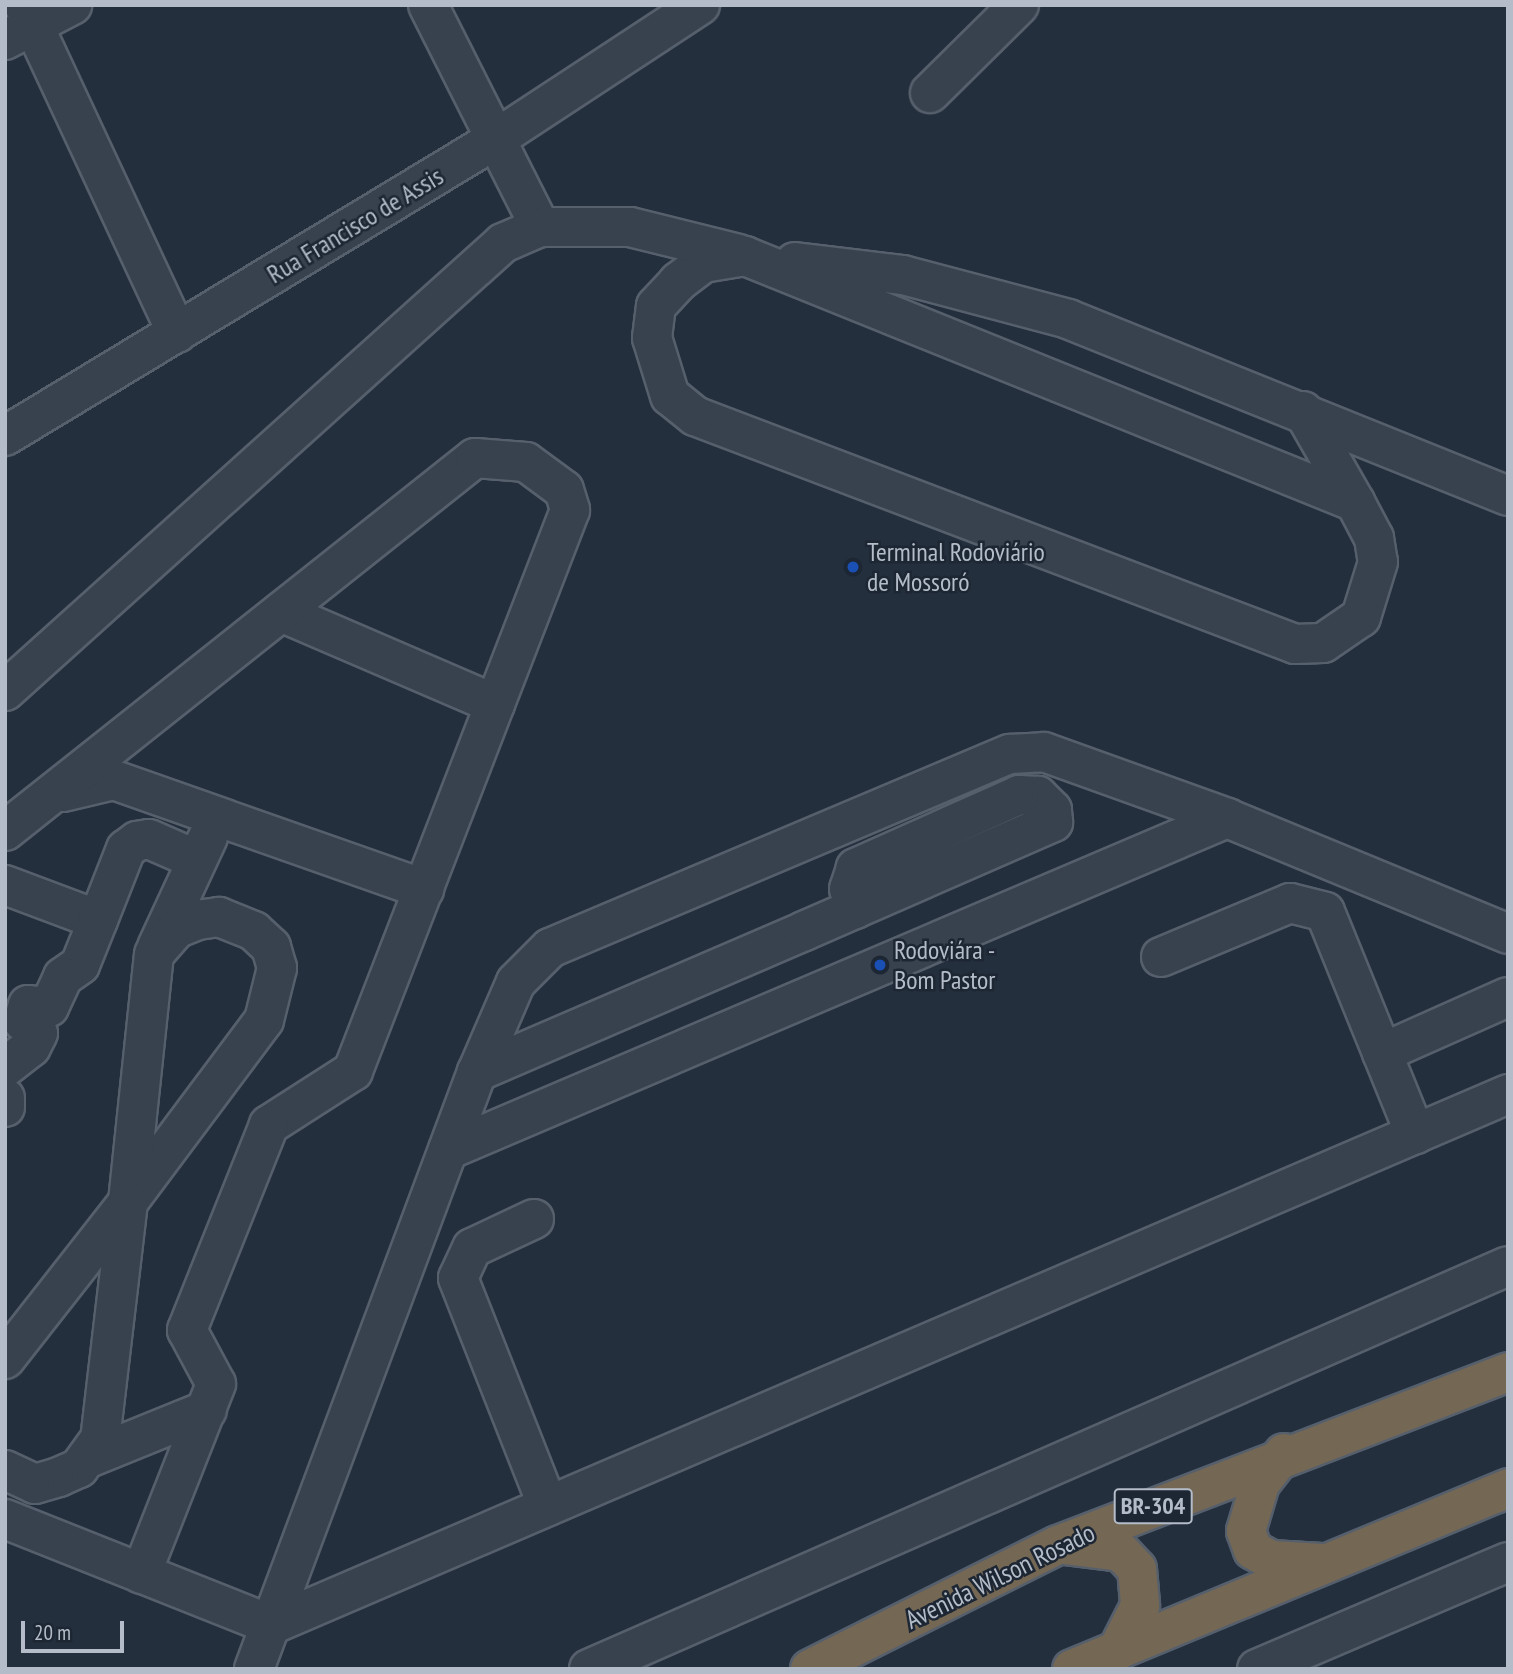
<!DOCTYPE html>
<html>
<head>
<meta charset="utf-8">
<style>
	body { margin:0 }
	#map { position:relative; width:1513px; height:1674px; overflow:hidden; background:#242f3e; font-family:"PT Sans Narrow",sans-serif }
	div>[style] { position:absolute }
	.roads { filter:drop-shadow(2px 0 #565f6c) drop-shadow(-2px 0 #565f6c) drop-shadow(0 2px #565f6c) drop-shadow(0 -2px #565f6c) }
	.minor>* { height:38px; margin:-19px; padding:0 19px; transform-origin:19px; border-radius:19px; background:#38414e }
	.highway>* { height:38px; margin:-19px; padding:0 19px; transform-origin:19px; border-radius:19px; background:#746855 }
	.dots>* { width:19px; height:19px; translate:-50% -50%; box-sizing:border-box; border:4px solid #1d2633; border-radius:50% }
	span { translate:-50% -50%; white-space:nowrap; text-align:center; line-height:1.15; -webkit-text-stroke:5px #1d2633; paint-order:stroke }
	.shield-label span { padding:2px 5px; background:#1d2633; border:2px solid; border-radius:5px; -webkit-text-stroke-width:0 }
	.shield-label { font-size:24px; color:#b4bcc9; font-weight:700 }
	.street-label { font-size:26px; color:#b4bcc9 }
	.poi-label { font-size:26px; color:#b4bcc9 }
	.left { translate:0 -50%; text-align:left }
	.frame { position:absolute; inset:0; border:7px solid #b4bcc9; pointer-events:none }
	.scale { position:absolute; left:21px; top:1621px; width:103px; height:32px; box-sizing:border-box; border:4px solid #b4bcc9; border-top:0; padding-left:9px; font-size:21px; line-height:24px; white-space:nowrap; color:#b4bcc9; -webkit-text-stroke:5px #1d2633; paint-order:stroke }
</style>
</head>
<body>
<div id="map">
	<div class="roads">
		<div class="minor">
			<i style="left:24px;top:5px;width:362px;rotate:65deg"></i>
			<i style="left:428px;top:5px;width:249px;rotate:63.2deg"></i>
			<i style="left:5px;top:40px;width:76px;rotate:-27.6deg"></i>
			<i style="left:930px;top:93px;width:125px;rotate:-44.7deg"></i>
			<i style="left:795px;top:262px;width:109px;rotate:6.9deg"></i>
			<i style="left:903px;top:275px;width:171px;rotate:14.9deg"></i>
			<i style="left:1068px;top:319px;width:474px;rotate:21.9deg"></i>
			<i style="left:1303px;top:411px;width:105px;rotate:60.3deg"></i>
			<i style="left:1355px;top:502px;width:41px;rotate:62.2deg"></i>
			<i style="left:1374px;top:538px;width:24px;rotate:81deg"></i>
			<i style="left:1378px;top:562px;width:58px;rotate:107.2deg"></i>
			<i style="left:1361px;top:617px;width:46px;rotate:145.6deg"></i>
			<i style="left:1323px;top:643px;width:28px;rotate:178deg"></i>
			<i style="left:1295px;top:644px;width:642px;rotate:-159.19deg"></i>
			<i style="left:695px;top:416px;width:32px;rotate:-141deg"></i>
			<i style="left:670px;top:396px;width:61px;rotate:-107.2deg"></i>
			<i style="left:652px;top:338px;width:32px;rotate:-83deg"></i>
			<i style="left:656px;top:306px;width:33px;rotate:-47deg"></i>
			<i style="left:678px;top:282px;width:31px;rotate:-37deg"></i>
			<i style="left:703px;top:263px;width:43px;rotate:-9.5deg"></i>
			<i style="left:745px;top:256px;width:658px;rotate:21.96deg"></i>
			<i style="left:5px;top:436px;width:574px;rotate:-31.17deg"></i>
			<i style="left:496px;top:139px;width:244px;rotate:-33.3deg"></i>
			<i style="left:281px;top:612px;width:233px;rotate:23.3deg"></i>
			<i style="left:5px;top:691px;width:670px;rotate:-41.97deg"></i>
			<i style="left:503px;top:243px;width:40px;rotate:-23.4deg"></i>
			<i style="left:540px;top:227px;width:90px"></i>
			<i style="left:630px;top:227px;width:112px;rotate:13.9deg"></i>
			<i style="left:63px;top:792px;width:52px;rotate:-13.2deg"></i>
			<i style="left:114px;top:780px;width:329px;rotate:19.4deg"></i>
			<i style="left:5px;top:831px;width:600px;rotate:-38.44deg"></i>
			<i style="left:475px;top:458px;width:51px;rotate:4.5deg"></i>
			<i style="left:526px;top:462px;width:47px;rotate:36.4deg"></i>
			<i style="left:564px;top:490px;width:21px;rotate:73deg"></i>
			<i style="left:570px;top:510px;width:602px;rotate:111.15deg"></i>
			<i style="left:353px;top:1071px;width:100px;rotate:147.3deg"></i>
			<i style="left:269px;top:1125px;width:221px;rotate:111.8deg"></i>
			<i style="left:187px;top:1330px;width:61px;rotate:61.8deg"></i>
			<i style="left:216px;top:1384px;width:204px;rotate:111.5deg"></i>
			<i style="left:5px;top:885px;width:99px;rotate:20.6deg"></i>
			<i style="left:98px;top:920px;width:48px;rotate:111.8deg"></i>
			<i style="left:80px;top:965px;width:21px;rotate:145deg"></i>
			<i style="left:63px;top:977px;width:33px;rotate:115deg"></i>
			<i style="left:49px;top:1007px;width:21px;rotate:-175deg"></i>
			<i style="left:28px;top:1005px;width:17px;rotate:107deg"></i>
			<i style="left:23px;top:1021px;width:19px;rotate:39deg"></i>
			<i style="left:38px;top:1033px;width:16px;rotate:117deg"></i>
			<i style="left:31px;top:1047px;width:33px;rotate:142deg"></i>
			<i style="left:98px;top:920px;width:76px;rotate:-68.5deg"></i>
			<i style="left:126px;top:849px;width:14px;rotate:-36deg"></i>
			<i style="left:137px;top:841px;width:12px;rotate:-9deg"></i>
			<i style="left:149px;top:839px;width:52px;rotate:23.6deg"></i>
			<i style="left:157px;top:947px;width:121px;rotate:-65.1deg"></i>
			<i style="left:1161px;top:957px;width:140px;rotate:-22.7deg"></i>
			<i style="left:1290px;top:903px;width:36px;rotate:14deg"></i>
			<i style="left:1325px;top:912px;width:240px;rotate:67.9deg"></i>
			<i style="left:1382px;top:1053px;width:138px;rotate:-24deg"></i>
			<i style="left:477px;top:1072px;width:356px;rotate:-23.3deg"></i>
			<i style="left:804px;top:931px;width:272px;rotate:-23.6deg"></i>
			<i style="left:1053px;top:822px;width:12px;rotate:-95deg"></i>
			<i style="left:1052px;top:810px;width:20px;rotate:-135deg"></i>
			<i style="left:1038px;top:796px;width:19px;rotate:-177deg"></i>
			<i style="left:1019px;top:795px;width:179px;rotate:155.9deg"></i>
			<i style="left:856px;top:868px;width:22px;rotate:108deg"></i>
			<i style="left:849px;top:889px;width:21px;rotate:73deg"></i>
			<i style="left:5px;top:1098px;width:9px;rotate:90deg"></i>
			<i style="left:448px;top:1150px;width:847px;rotate:-23.08deg"></i>
			<i style="left:534px;top:1219px;width:68px;rotate:154.9deg"></i>
			<i style="left:472px;top:1248px;width:33px;rotate:115deg"></i>
			<i style="left:458px;top:1278px;width:245px;rotate:68.5deg"></i>
			<i style="left:5px;top:1359px;width:199px;rotate:-51.9deg"></i>
			<i style="left:128px;top:1202px;width:227px;rotate:-53.2deg"></i>
			<i style="left:264px;top:1020px;width:54px;rotate:-76deg"></i>
			<i style="left:277px;top:968px;width:22px;rotate:-106deg"></i>
			<i style="left:271px;top:947px;width:23px;rotate:-137deg"></i>
			<i style="left:254px;top:931px;width:38px;rotate:-158deg"></i>
			<i style="left:219px;top:917px;width:21px;rotate:172deg"></i>
			<i style="left:198px;top:920px;width:24px;rotate:158deg"></i>
			<i style="left:176px;top:929px;width:33px;rotate:131deg"></i>
			<i style="left:154px;top:954px;width:249px;rotate:96deg"></i>
			<i style="left:128px;top:1202px;width:239px;rotate:96.7deg"></i>
			<i style="left:100px;top:1439px;width:36px;rotate:126deg"></i>
			<i style="left:79px;top:1468px;width:22px;rotate:156deg"></i>
			<i style="left:59px;top:1477px;width:25px;rotate:164deg"></i>
			<i style="left:35px;top:1484px;width:33px;rotate:-155deg"></i>
			<i style="left:91px;top:1457px;width:125px;rotate:-22.1deg"></i>
			<i style="left:5px;top:1519px;width:286px;rotate:21.7deg"></i>
			<i style="left:271px;top:1625px;width:1346px;rotate:-23.23deg"></i>
			<i style="left:254px;top:1669px;width:637px;rotate:-69.52deg"></i>
			<i style="left:477px;top:1072px;width:98px;rotate:-66.6deg"></i>
			<i style="left:516px;top:982px;width:48px;rotate:-45deg"></i>
			<i style="left:550px;top:948px;width:499px;rotate:-22.9deg"></i>
			<i style="left:1010px;top:754px;width:34px;rotate:-3deg"></i>
			<i style="left:1044px;top:752px;width:195px;rotate:19.8deg"></i>
			<i style="left:1227px;top:818px;width:304px;rotate:22.4deg"></i>
			<i style="left:589px;top:1669px;width:1003px;rotate:-23.68deg"></i>
			<i style="left:1257px;top:1669px;width:273px;rotate:-23.1deg"></i>
		</div>
		<div class="highway">
			<i style="left:1284px;top:1453px;width:39px;rotate:128deg"></i>
			<i style="left:1260px;top:1484px;width:49px;rotate:106.6deg"></i>
			<i style="left:1246px;top:1531px;width:20px;rotate:70deg"></i>
			<i style="left:1253px;top:1550px;width:21px;rotate:29deg"></i>
			<i style="left:1271px;top:1560px;width:51px;rotate:3.4deg"></i>
			<i style="left:1064px;top:1545px;width:57px;rotate:7deg"></i>
			<i style="left:1121px;top:1552px;width:23px;rotate:47deg"></i>
			<i style="left:1137px;top:1569px;width:37px;rotate:85deg"></i>
			<i style="left:1140px;top:1606px;width:51px;rotate:117.1deg"></i>
			<i style="left:810px;top:1669px;width:277px;rotate:-26.6deg"></i>
			<i style="left:1058px;top:1545px;width:482px;rotate:-21deg"></i>
			<i style="left:1072px;top:1669px;width:472px;rotate:-22.5deg"></i>
		</div>
	</div>
	<div class="dots">
		<i style="left:853px;top:567px;background:#1a4fb4"></i>
		<i style="left:880px;top:965px;background:#1a4fb4"></i>
	</div>
	<div class="shield-label">
		<span style="left:1153px;top:1506px">BR-304</span>
	</div>
	<div class="street-label">
		<span style="left:355px;top:225px;rotate:-31deg">Rua Francisco de Assis</span>
		<span style="left:1000px;top:1576px;rotate:-26deg">Avenida Wilson Rosado</span>
	</div>
	<div class="poi-label">
		<span class="left" style="left:867px;top:567px">Terminal Rodoviário<br>de Mossoró</span>
		<span class="left" style="left:894px;top:965px">Rodoviára -<br>Bom Pastor</span>
	</div>
	<div class="frame"></div>
	<div class="scale">20 m</div>
</div>
</body>
</html>
